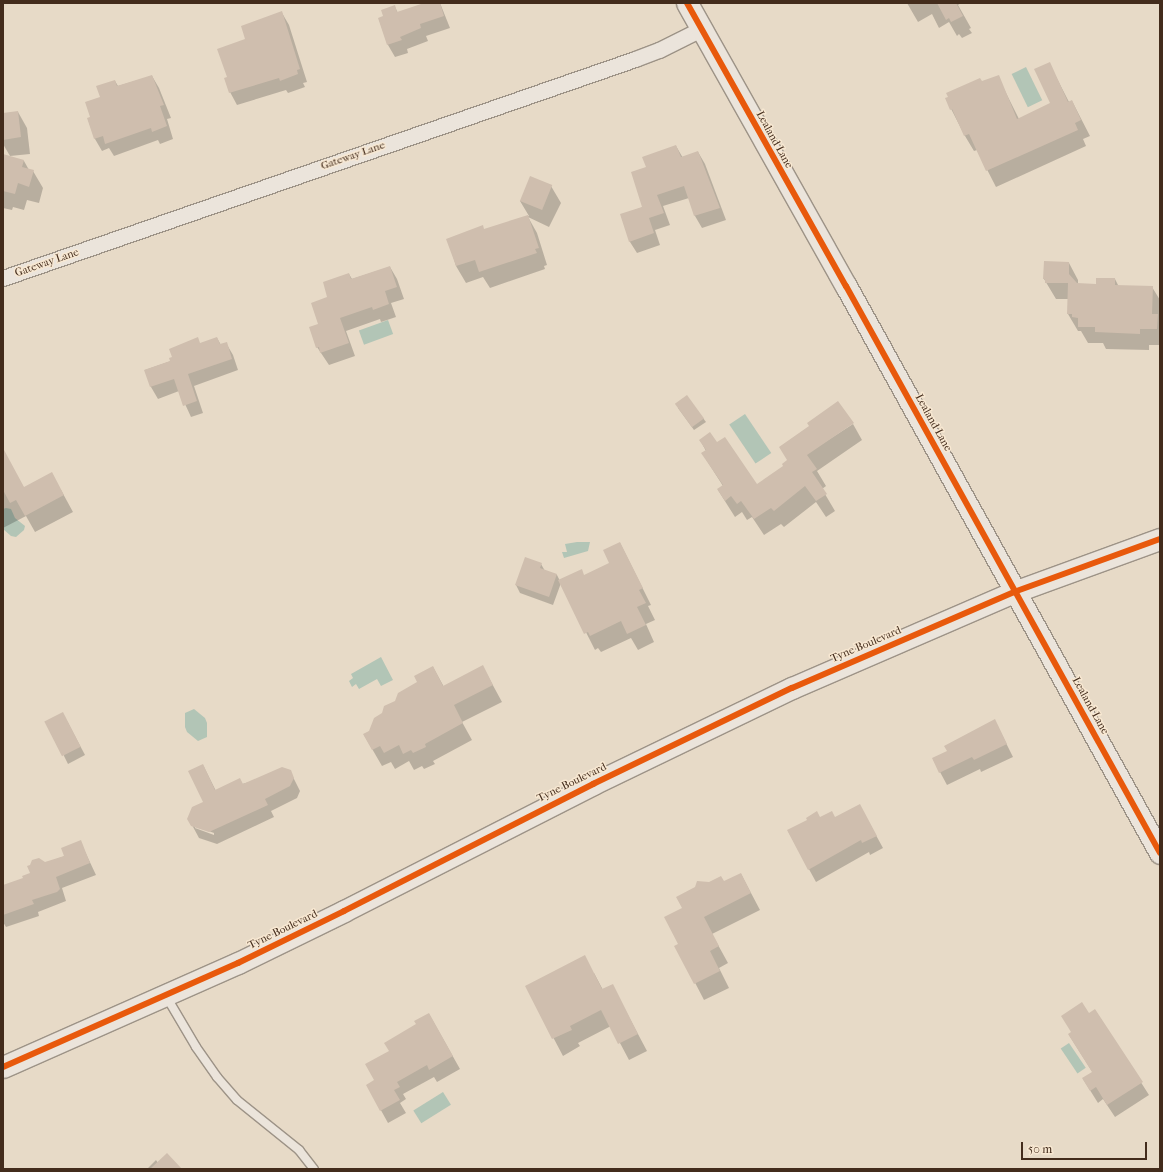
<!DOCTYPE html>
<html>
<head>
<meta charset="utf-8">
<style>
	body { margin:0 }
	#map { position:relative; width:1163px; height:1172px; overflow:hidden; background:#e7dac7; font-family:"IM FELL French Canon",serif }
	div>[style] { position:absolute }
	.water>* { inset:0; background:#b2c5b6; transform-origin:0 0 }
	.shadow>* { inset:0; background:#0003 }
	.building>* { inset:0; background:#cfbeae; transform-origin:0 0 }
	.roads { filter:drop-shadow(1px 0 #9d9387) drop-shadow(-1px 0 #9d9387) drop-shadow(0 1px #9d9387) drop-shadow(0 -1px #9d9387) }
	.lane>* { height:8px; margin:-4px; padding:0 4px; transform-origin:4px; border-radius:4px; background:#ebe4db }
	.street>* { height:15px; margin:-7.5px; padding:0 7.5px; transform-origin:7.5px; border-radius:7.5px; background:#ebe4db }
	.secondary>* { height:21px; margin:-10.5px; padding:0 10.5px; transform-origin:10.5px; border-radius:10.5px; background:#ebe4db }
	.cycleway>* { height:6px; margin:-3px; padding:0 3px; transform-origin:3px; border-radius:3px; background:#e8590c }
	span { translate:-50% -50%; white-space:nowrap; text-align:center; line-height:1.15; -webkit-text-stroke:3px #f8e8d2; paint-order:stroke }
	.street-label { font-size:11px; color:#432c1c }
	.frame { position:absolute; inset:0; border:4px solid #432c1c; pointer-events:none }
	.scale { position:absolute; left:1021px; top:1142px; width:126px; height:18px; box-sizing:border-box; border:2px solid #432c1c; border-top:0; padding-left:5px; font-size:12px; line-height:14px; white-space:nowrap; color:#432c1c; -webkit-text-stroke:3px #f8e8d2; paint-order:stroke }
</style>
</head>
<body>
<div id="map">
	<div class="water">
		<i style="left:1026px;top:67px;width:37px;height:16px;rotate:64deg"></i>
		<i style="left:388px;top:320px;width:15px;height:31px;rotate:70deg"></i>
		<i style="left:745px;top:414px;width:47px;height:19px;rotate:56deg"></i>
		<i style="clip-path:polygon(6px 508px,11px 509px,15px 518px,25px 526px,24px 530px,16px 537px,11px 536px,3px 529px,3px 509px)"></i>
		<i style="clip-path:polygon(577px 542px,590px 542px,588px 551px,564px 558px,562px 552px,567px 552px,565px 544px)"></i>
		<i style="clip-path:polygon(381px 657px,393px 680px,381px 686px,377px 679px,359px 689px,356px 684px,352px 687px,349px 681px,353px 678px,351px 674px)"></i>
		<i style="clip-path:polygon(194px 709px,205px 718px,207px 723px,207px 737px,198px 741px,187px 732px,185px 727px,185px 713px)"></i>
		<i style="left:1069px;top:1043px;width:30px;height:10px;rotate:56deg"></i>
		<i style="left:443px;top:1092px;width:15px;height:35px;rotate:58deg"></i>
	</div>
	<div class="shadow">
		<i style="clip-path:polygon(427px 3px,440px 3px,450px 28px,426px 36px,428px 41px,407px 49px,408px 53px,395px 57px,388px 45px,379px 19px,385px 17px,395px 7px,398px 13px)"></i>
		<i style="clip-path:polygon(907px 3px,961px 3px,958px 5px,971px 28px,969px 29px,972px 33px,962px 38px,959px 34px,957px 36px,949px 22px,939px 28px,932px 14px,918px 22px)"></i>
		<i style="clip-path:polygon(282px 13px,289px 25px,307px 82px,303px 83px,305px 87px,288px 93px,286px 90px,237px 105px,230px 92px,228px 78px,247px 40px)"></i>
		<i style="clip-path:polygon(1049px 63px,1069px 102px,1072px 101px,1090px 136px,1083px 139px,1086px 146px,996px 187px,977px 150px,974px 151px,965px 136px,946px 99px,998px 77px,1019px 119px,1051px 104px)"></i>
		<i style="clip-path:polygon(152px 76px,159px 88px,171px 118px,167px 119px,173px 139px,160px 144px,158px 140px,114px 156px,109px 148px,102px 151px,95px 139px,88px 119px,91px 117px,101px 98px,115px 81px,118px 86px)"></i>
		<i style="clip-path:polygon(18px 112px,27px 128px,30px 154px,10px 156px,3px 144px,3px 114px)"></i>
		<i style="clip-path:polygon(676px 146px,683px 158px,698px 152px,705px 164px,726px 220px,702px 228px,695px 216px,689px 198px,663px 206px,670px 225px,655px 230px,660px 245px,637px 253px,630px 242px,621px 215px,643px 207px,647px 168px)"></i>
		<i style="clip-path:polygon(3px 155px,24px 161px,29px 170px,33px 171px,43px 188px,39px 203px,27px 200px,24px 210px,13px 207px,12px 210px,3px 208px)"></i>
		<i style="clip-path:polygon(551px 186px,561px 203px,549px 227px,528px 217px,537px 233px,547px 265px,544px 266px,545px 269px,490px 288px,483px 277px,466px 283px,456px 266px,448px 239px,484px 230px,529px 216px,520px 201px)"></i>
		<i style="clip-path:polygon(1069px 263px,1078px 280px,1078px 284px,1097px 285px,1115px 279px,1119px 287px,1152px 287px,1160px 300px,1160px 345px,1149px 345px,1149px 350px,1106px 349px,1103px 343px,1088px 343px,1081px 331px,1078px 331px,1068px 314px,1069px 299px,1056px 299px,1044px 279px)"></i>
		<i style="clip-path:polygon(390px 267px,397px 279px,404px 299px,391px 303px,396px 317px,381px 322px,380px 319px,346px 331px,355px 356px,329px 365px,317px 347px,319px 325px,329px 298px,349px 274px,352px 279px)"></i>
		<i style="clip-path:polygon(217px 338px,221px 345px,226px 343px,233px 355px,238px 370px,194px 386px,203px 413px,191px 417px,179px 391px,158px 399px,151px 387px,145px 370px,171px 361px,200px 344px)"></i>
		<i style="clip-path:polygon(687px 397px,706px 422px,694px 430px,678px 408px)"></i>
		<i style="clip-path:polygon(853px 424px,862px 440px,817px 471px,826px 486px,822px 489px,835px 511px,826px 517px,816px 502px,784px 527px,781px 524px,764px 535px,752px 517px,747px 520px,742px 512px,735px 517px,728px 506px,718px 490px,723px 486px,702px 453px,706px 451px,700px 440px,717px 444px,757px 486px)"></i>
		<i style="clip-path:polygon(3px 451px,24px 488px,61px 490px,73px 512px,35px 532px,26px 516px,3px 528px)"></i>
		<i style="clip-path:polygon(620px 543px,651px 605px,648px 606px,655px 620px,646px 624px,654px 642px,638px 650px,631px 638px,601px 652px,598px 648px,595px 650px,561px 583px,553px 605px,520px 593px,516px 585px,541px 564px,545px 571px,557px 575px,560px 581px,584px 576px,611px 563px)"></i>
		<i style="clip-path:polygon(433px 667px,444px 687px,483px 667px,502px 702px,462px 722px,472px 740px,433px 761px,435px 764px,424px 769px,422px 766px,414px 770px,409px 761px,395px 769px,391px 762px,382px 766px,364px 735px,370px 731px,383px 713px,419px 683px)"></i>
		<i style="clip-path:polygon(67px 721px,85px 755px,68px 764px,64px 756px)"></i>
		<i style="clip-path:polygon(995px 721px,1013px 757px,981px 772px,980px 769px,947px 785px,933px 759px,948px 752px)"></i>
		<i style="clip-path:polygon(evenodd,203px 765px,216px 791px,290px 771px,300px 791px,297px 798px,271px 811px,274px 817px,217px 844px,199px 838px,192px 825px,204px 803px,203px 765px,195px 826px,214px 833px,214px 835px,195px 828px,195px 826px)"></i>
		<i style="clip-path:polygon(866px 817px,883px 848px,870px 855px,869px 852px,816px 882px,788px 831px,820px 818px)"></i>
		<i style="clip-path:polygon(80px 841px,96px 875px,62px 888px,66px 901px,38px 912px,39px 916px,6px 927px,3px 922px,3px 886px,24px 879px,45px 863px,65px 856px)"></i>
		<i style="clip-path:polygon(741px 874px,760px 910px,712px 934px,728px 963px,719px 968px,729px 988px,704px 1000px,676px 946px,679px 944px,683px 908px)"></i>
		<i style="clip-path:polygon(594px 973px,603px 990px,612px 985px,647px 1051px,629px 1060px,611px 1026px,578px 1043px,580px 1046px,563px 1056px,526px 986px)"></i>
		<i style="clip-path:polygon(1095px 1010px,1149px 1095px,1115px 1117px,1103px 1099px,1098px 1103px,1083px 1079px,1093px 1073px,1069px 1035px)"></i>
		<i style="clip-path:polygon(429px 1014px,460px 1069px,437px 1082px,434px 1077px,403px 1094px,406px 1099px,400px 1103px,406px 1113px,388px 1123px,367px 1085px,375px 1081px,390px 1051px)"></i>
		<i style="clip-path:polygon(156px 1160px,158px 1163px,181px 1169px,147px 1169px)"></i>
	</div>
	<div class="building">
		<i style="clip-path:polygon(424px 3px,440px 3px,444px 16px,420px 24px,421px 28px,400px 37px,402px 40px,387px 45px,378px 18px,383px 16px,381px 10px,395px 5px,397px 12px)"></i>
		<i style="clip-path:polygon(937px 3px,956px 3px,963px 16px,951px 22px,949px 18px,946px 20px)"></i>
		<i style="clip-path:polygon(282px 11px,300px 69px,297px 70px,298px 74px,280px 81px,279px 78px,229px 93px,224px 78px,227px 77px,217px 49px,245px 39px,241px 26px)"></i>
		<i style="clip-path:polygon(1050px 62px,1068px 102px,1072px 100px,1081px 120px,1075px 123px,1078px 130px,986px 171px,969px 134px,964px 136px,952px 109px,950px 110px,945px 98px,948px 97px,946px 93px,980px 78px,982px 81px,999px 75px,1017px 119px,1050px 103px,1034px 69px)"></i>
		<i style="clip-path:polygon(152px 75px,164px 105px,160px 106px,167px 126px,152px 132px,151px 128px,105px 144px,103px 136px,94px 139px,87px 118px,90px 117px,85px 102px,100px 97px,96px 86px,115px 80px,117px 86px)"></i>
		<i style="clip-path:polygon(18px 111px,21px 137px,3px 140px,3px 113px)"></i>
		<i style="clip-path:polygon(676px 145px,681px 157px,698px 151px,720px 208px,694px 216px,684px 186px,657px 195px,664px 213px,649px 218px,654px 233px,629px 242px,620px 214px,642px 207px,631px 172px,646px 167px,642px 157px)"></i>
		<i style="clip-path:polygon(3px 154px,24px 160px,22px 167px,34px 170px,29px 187px,18px 183px,15px 194px,3px 191px)"></i>
		<i style="left:530px;top:176px;width:24px;height:27px;rotate:22deg"></i>
		<i style="clip-path:polygon(528px 215px,539px 248px,535px 249px,537px 253px,479px 272px,475px 260px,456px 266px,446px 239px,483px 225px,484px 229px)"></i>
		<i style="clip-path:polygon(1044px 261px,1069px 262px,1069px 274px,1077px 283px,1096px 284px,1096px 278px,1115px 278px,1115px 285px,1153px 286px,1152px 314px,1158px 314px,1157px 329px,1140px 329px,1140px 334px,1095px 332px,1095px 327px,1078px 327px,1078px 318px,1072px 317px,1072px 314px,1067px 314px,1068px 283px,1045px 283px,1045px 279px,1043px 279px)"></i>
		<i style="clip-path:polygon(390px 266px,397px 287px,385px 291px,389px 304px,373px 310px,372px 307px,340px 318px,349px 343px,320px 353px,319px 347px,316px 348px,309px 327px,318px 324px,311px 303px,327px 297px,323px 282px,349px 273px,351px 279px)"></i>
		<i style="clip-path:polygon(198px 337px,200px 343px,217px 337px,220px 344px,227px 342px,232px 359px,188px 374px,197px 401px,183px 406px,174px 379px,150px 387px,144px 370px,170px 361px,169px 358px,172px 357px,169px 349px)"></i>
		<i style="left:687px;top:395px;width:29px;height:15px;rotate:54deg"></i>
		<i style="clip-path:polygon(838px 401px,854px 423px,807px 455px,817px 469px,812px 472px,827px 494px,816px 501px,805px 486px,774px 511px,771px 508px,754px 519px,741px 501px,737px 504px,731px 496px,725px 501px,717px 489px,723px 485px,701px 453px,706px 450px,699px 440px,710px 432px,717px 442px,725px 437px,757px 484px,783px 466px,782px 464px,787px 460px,779px 447px,809px 426px,807px 423px)"></i>
		<i style="clip-path:polygon(3px 448px,24px 487px,52px 472px,64px 495px,25px 516px,16px 500px,10px 503px,3px 490px)"></i>
		<i style="clip-path:polygon(620px 542px,643px 588px,639px 590px,646px 603px,637px 607px,646px 625px,627px 634px,621px 621px,590px 636px,588px 632px,584px 634px,558px 580px,582px 569px,584px 575px,609px 563px,603px 550px)"></i>
		<i style="clip-path:polygon(525px 557px,542px 563px,540px 568px,557px 574px,549px 597px,515px 585px)"></i>
		<i style="clip-path:polygon(483px 665px,493px 685px,454px 705px,463px 723px,425px 744px,426px 747px,413px 753px,411px 750px,403px 754px,399px 745px,384px 753px,380px 746px,372px 750px,363px 734px,369px 731px,374px 718px,382px 713px,384px 706px,395px 701px,398px 693px,417px 682px,414px 676px,433px 666px,443px 686px)"></i>
		<i style="left:63px;top:712px;width:39px;height:21px;rotate:63deg"></i>
		<i style="clip-path:polygon(995px 719px,1007px 744px,974px 760px,972px 757px,939px 773px,932px 758px,947px 751px,944px 746px)"></i>
		<i style="clip-path:polygon(203px 764px,215px 790px,240px 778px,243px 784px,282px 767px,291px 770px,294px 778px,290px 786px,265px 799px,268px 805px,209px 832px,191px 826px,187px 819px,192px 807px,203px 802px,188px 771px)"></i>
		<i style="clip-path:polygon(860px 804px,877px 836px,862px 843px,861px 840px,808px 870px,787px 830px,807px 820px,806px 818px,817px 811px,820px 817px,832px 811px,835px 817px)"></i>
		<i style="clip-path:polygon(81px 840px,90px 863px,56px 877px,60px 889px,57px 892px,32px 900px,34px 904px,3px 915px,3px 885px,23px 878px,22px 876px,30px 873px,27px 866px,30px 865px,32px 860px,39px 858px,45px 862px,64px 856px,61px 848px)"></i>
		<i style="clip-path:polygon(741px 873px,751px 893px,704px 917px,719px 946px,710px 951px,720px 971px,694px 984px,674px 946px,678px 944px,664px 917px,682px 908px,676px 897px,695px 887px,697px 881px,709px 882px,721px 876px,724px 881px)"></i>
		<i style="clip-path:polygon(585px 955px,602px 989px,613px 984px,638px 1034px,618px 1044px,601px 1010px,570px 1026px,572px 1030px,552px 1039px,525px 986px)"></i>
		<i style="clip-path:polygon(1082px 1002px,1089px 1013px,1095px 1009px,1143px 1082px,1107px 1105px,1096px 1087px,1090px 1091px,1082px 1078px,1092px 1072px,1068px 1034px,1071px 1032px,1061px 1016px)"></i>
		<i style="clip-path:polygon(429px 1013px,453px 1056px,429px 1070px,427px 1065px,397px 1082px,400px 1087px,394px 1090px,400px 1100px,380px 1111px,366px 1085px,374px 1080px,365px 1064px,389px 1051px,384px 1043px,416px 1024px,414px 1021px)"></i>
		<i style="clip-path:polygon(167px 1153px,182px 1169px,150px 1169px)"></i>
	</div>
	<div class="roads">
		<div class="lane">
			<i style="left:166px;top:996px;width:59px;rotate:59.5deg"></i>
			<i style="left:196px;top:1047px;width:37px;rotate:55deg"></i>
			<i style="left:217px;top:1077px;width:30px;rotate:49deg"></i>
			<i style="left:237px;top:1100px;width:80px;rotate:38.9deg"></i>
			<i style="left:299px;top:1150px;width:24px;rotate:52deg"></i>
		</div>
		<div class="street">
			<i style="left:3px;top:278px;width:669px;rotate:-19.11deg"></i>
			<i style="left:635px;top:59px;width:26px;rotate:-21deg"></i>
			<i style="left:659px;top:50px;width:47px;rotate:-26.6deg"></i>
		</div>
		<div class="secondary">
			<i style="left:687px;top:3px;width:325px;rotate:60.7deg"></i>
			<i style="left:846px;top:286px;width:648px;rotate:61.02deg"></i>
			<i style="left:3px;top:1067px;width:257px;rotate:-23.9deg"></i>
			<i style="left:238px;top:963px;width:118px;rotate:-26.1deg"></i>
			<i style="left:344px;top:911px;width:280px;rotate:-27deg"></i>
			<i style="left:593px;top:784px;width:221px;rotate:-25.8deg"></i>
			<i style="left:792px;top:688px;width:242px;rotate:-23.4deg"></i>
			<i style="left:1014px;top:592px;width:155px;rotate:-20deg"></i>
		</div>
	</div>
	<div class="cycleway">
		<i style="left:687px;top:3px;width:325px;rotate:60.7deg"></i>
		<i style="left:846px;top:286px;width:648px;rotate:61.02deg"></i>
		<i style="left:3px;top:1067px;width:257px;rotate:-23.9deg"></i>
		<i style="left:238px;top:963px;width:118px;rotate:-26.1deg"></i>
		<i style="left:344px;top:911px;width:280px;rotate:-27deg"></i>
		<i style="left:593px;top:784px;width:221px;rotate:-25.8deg"></i>
		<i style="left:792px;top:688px;width:242px;rotate:-23.4deg"></i>
		<i style="left:1014px;top:592px;width:155px;rotate:-20deg"></i>
	</div>
	<div class="street-label">
		<span style="left:774px;top:140px;rotate:61deg">Lealand Lane</span>
		<span style="left:353px;top:156px;rotate:-19deg">Gateway Lane</span>
		<span style="left:47px;top:263px;rotate:-19deg">Gateway Lane</span>
		<span style="left:933px;top:423px;rotate:61deg">Lealand Lane</span>
		<span style="left:866px;top:645px;rotate:-23deg">Tyne Boulevard</span>
		<span style="left:1090px;top:706px;rotate:61deg">Lealand Lane</span>
		<span style="left:572px;top:783px;rotate:-26deg">Tyne Boulevard</span>
		<span style="left:283px;top:930px;rotate:-26deg">Tyne Boulevard</span>
	</div>
	<div class="frame"></div>
	<div class="scale">50 m</div>
</div>
</body>
</html>
